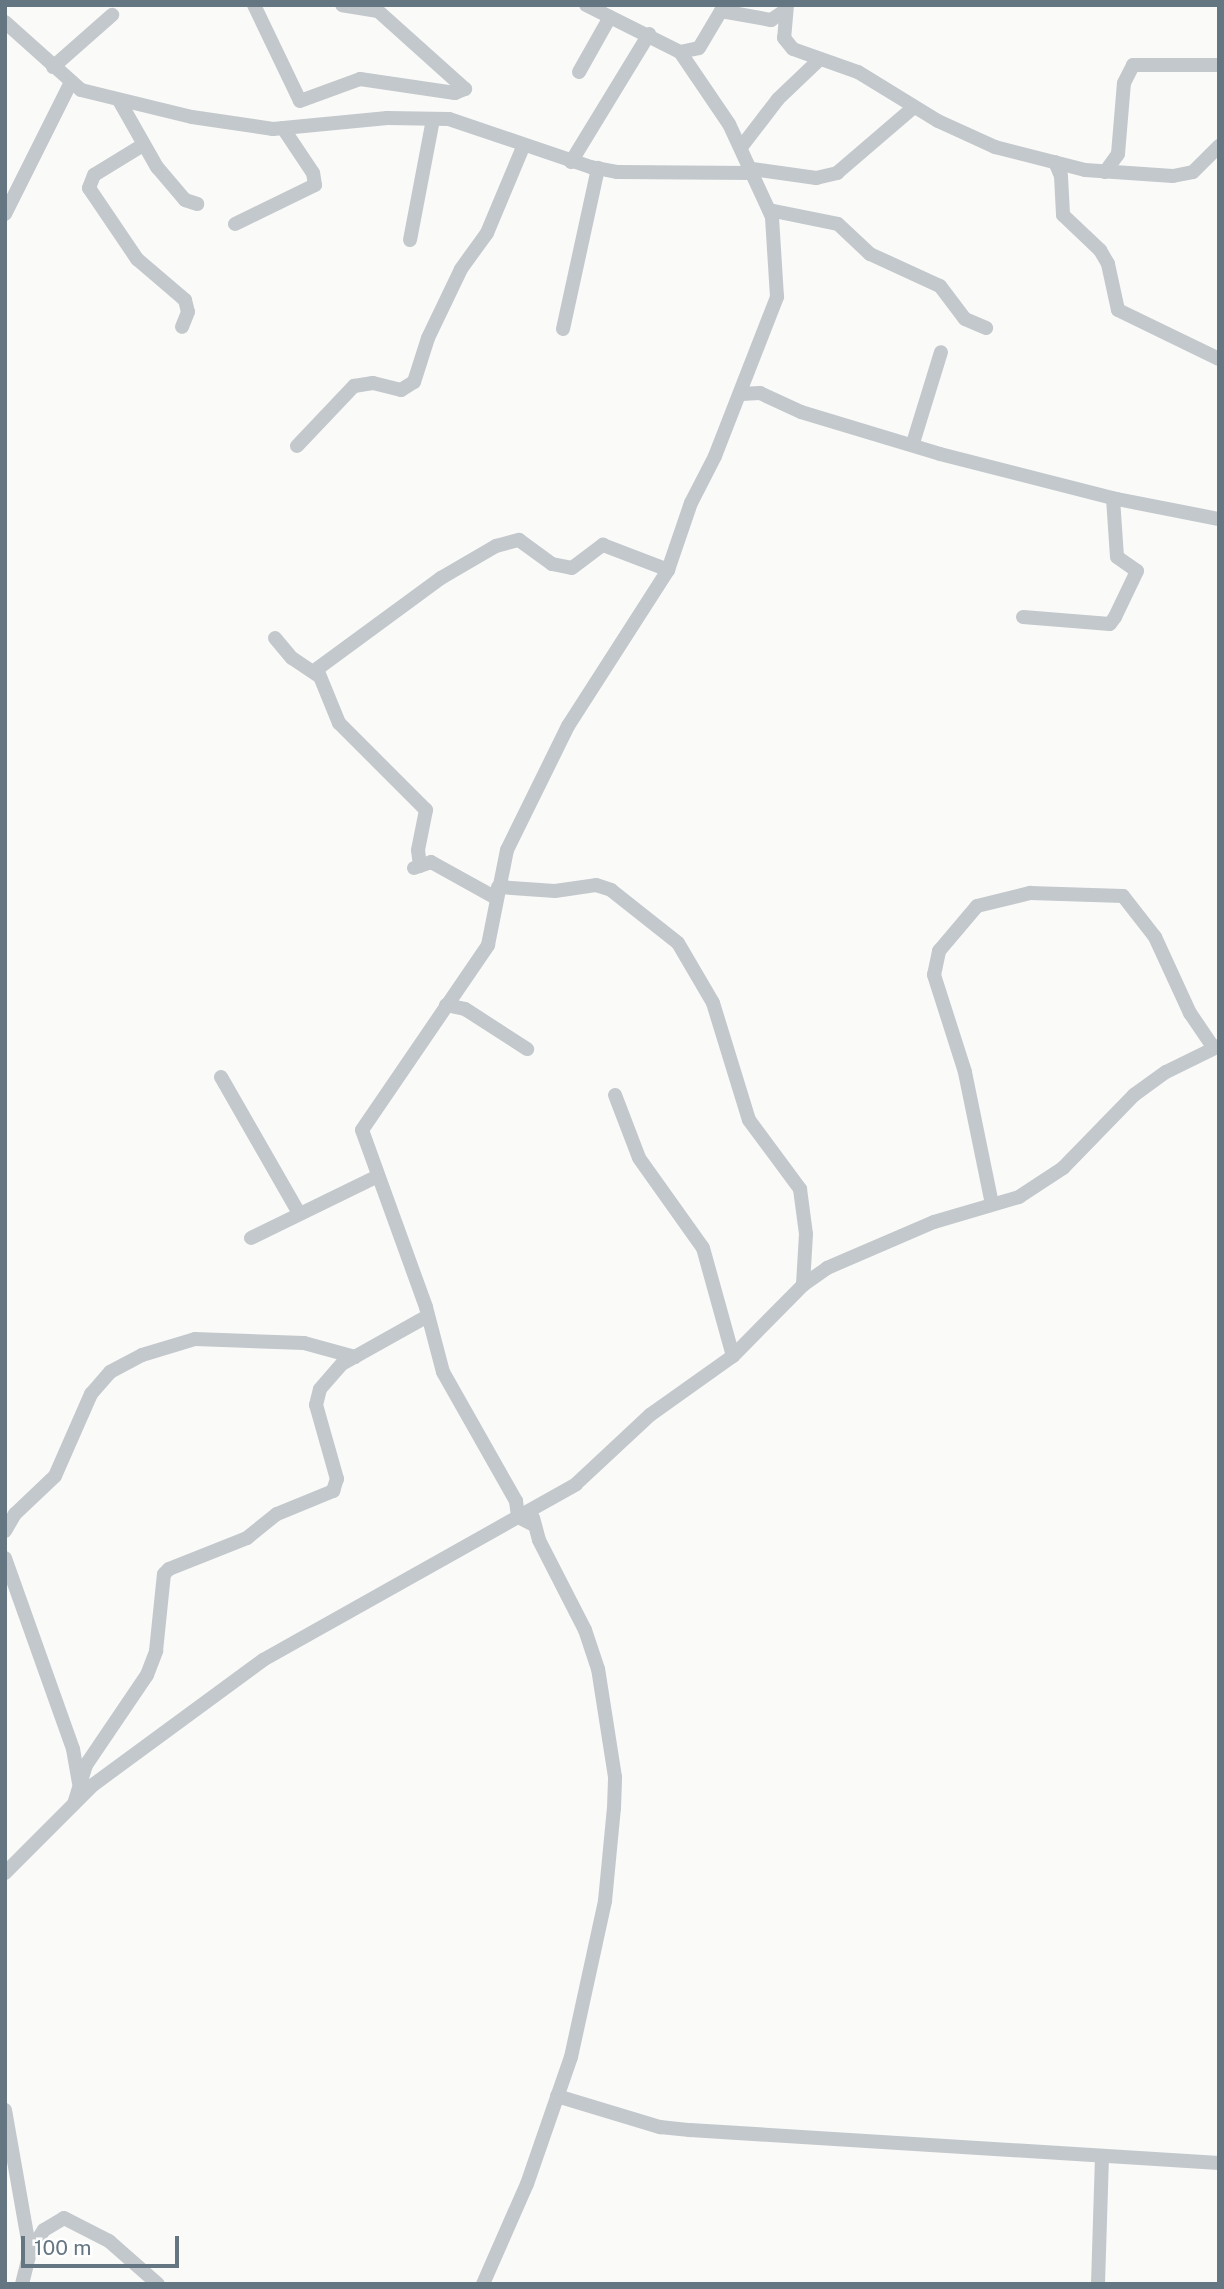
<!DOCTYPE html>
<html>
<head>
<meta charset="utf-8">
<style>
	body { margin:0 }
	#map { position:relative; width:1224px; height:2289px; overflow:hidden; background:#fafaf8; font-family:"Public Sans",sans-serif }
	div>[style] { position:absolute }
	.minor>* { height:14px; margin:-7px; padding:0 7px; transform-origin:7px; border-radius:7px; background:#c3c8cc }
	span { translate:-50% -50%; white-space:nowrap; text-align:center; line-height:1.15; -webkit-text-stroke:7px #fff; paint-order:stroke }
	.frame { position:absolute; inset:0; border:7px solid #657683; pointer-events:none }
	.scale { position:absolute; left:21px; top:2236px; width:158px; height:32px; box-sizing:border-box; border:4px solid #657683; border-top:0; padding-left:9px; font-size:21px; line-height:24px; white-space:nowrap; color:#657683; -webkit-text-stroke:5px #fff; paint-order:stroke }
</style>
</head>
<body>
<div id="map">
	<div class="minor">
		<i style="left:254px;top:5px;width:106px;rotate:64.4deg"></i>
		<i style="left:300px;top:101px;width:64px;rotate:-20.1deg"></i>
		<i style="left:360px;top:79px;width:96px;rotate:8.4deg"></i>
		<i style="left:455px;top:93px;width:11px;rotate:-22deg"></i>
		<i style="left:465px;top:89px;width:117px;rotate:-138.1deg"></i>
		<i style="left:378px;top:11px;width:36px;rotate:-171deg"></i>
		<i style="left:787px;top:5px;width:33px;rotate:95deg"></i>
		<i style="left:784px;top:38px;width:14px;rotate:51deg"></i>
		<i style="left:793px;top:49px;width:69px;rotate:19.5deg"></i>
		<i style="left:858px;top:72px;width:94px;rotate:31.5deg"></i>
		<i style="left:938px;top:121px;width:63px;rotate:24.5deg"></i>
		<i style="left:995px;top:147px;width:93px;rotate:14.3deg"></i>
		<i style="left:1085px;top:170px;width:88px;rotate:3.9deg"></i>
		<i style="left:1173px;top:176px;width:20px;rotate:-11deg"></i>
		<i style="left:1193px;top:172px;width:37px;rotate:-45deg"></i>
		<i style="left:5px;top:22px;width:102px;rotate:41.8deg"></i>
		<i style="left:81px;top:90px;width:114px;rotate:13.7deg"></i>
		<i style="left:192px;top:117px;width:82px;rotate:8.4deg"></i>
		<i style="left:273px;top:129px;width:115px;rotate:-5.5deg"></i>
		<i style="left:387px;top:118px;width:62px;rotate:0.9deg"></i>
		<i style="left:449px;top:119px;width:150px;rotate:18.7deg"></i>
		<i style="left:591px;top:167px;width:26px;rotate:11deg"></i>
		<i style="left:617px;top:172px;width:136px;rotate:0.4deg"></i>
		<i style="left:680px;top:52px;width:19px;rotate:-12deg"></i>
		<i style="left:699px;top:48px;width:43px;rotate:-59.3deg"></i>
		<i style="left:721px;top:11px;width:51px;rotate:10.2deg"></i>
		<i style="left:771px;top:20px;width:18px;rotate:-34deg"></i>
		<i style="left:53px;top:67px;width:79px;rotate:-41.4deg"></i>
		<i style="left:579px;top:72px;width:63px;rotate:-60.6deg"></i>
		<i style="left:120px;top:102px;width:75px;rotate:60.4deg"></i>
		<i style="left:157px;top:167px;width:43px;rotate:49.7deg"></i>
		<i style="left:185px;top:200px;width:13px;rotate:18deg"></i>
		<i style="left:143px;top:145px;width:57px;rotate:148.5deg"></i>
		<i style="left:94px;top:175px;width:14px;rotate:111deg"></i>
		<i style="left:89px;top:188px;width:86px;rotate:55.9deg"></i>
		<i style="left:137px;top:259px;width:63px;rotate:40.5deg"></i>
		<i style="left:185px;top:300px;width:12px;rotate:76deg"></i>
		<i style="left:188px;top:312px;width:16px;rotate:112deg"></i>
		<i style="left:742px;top:146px;width:59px;rotate:-52.5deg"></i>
		<i style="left:778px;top:99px;width:58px;rotate:-43.6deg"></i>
		<i style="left:571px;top:162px;width:150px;rotate:-58.6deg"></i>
		<i style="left:1055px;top:162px;width:15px;rotate:67deg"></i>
		<i style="left:1061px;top:176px;width:39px;rotate:87deg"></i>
		<i style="left:1063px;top:215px;width:51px;rotate:43.4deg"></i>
		<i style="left:1100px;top:250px;width:16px;rotate:60deg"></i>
		<i style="left:1108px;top:264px;width:47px;rotate:77.7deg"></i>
		<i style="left:1118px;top:310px;width:112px;rotate:25.9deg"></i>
		<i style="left:752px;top:169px;width:65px;rotate:8deg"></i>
		<i style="left:816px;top:178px;width:22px;rotate:-13deg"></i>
		<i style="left:837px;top:173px;width:101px;rotate:-40.6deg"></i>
		<i style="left:1105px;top:172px;width:22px;rotate:-54deg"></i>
		<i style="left:1118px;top:154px;width:71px;rotate:-85.2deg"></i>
		<i style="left:1124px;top:83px;width:20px;rotate:-63deg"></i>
		<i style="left:1133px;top:65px;width:86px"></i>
		<i style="left:769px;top:210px;width:70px;rotate:11.5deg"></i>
		<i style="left:838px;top:224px;width:44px;rotate:43.2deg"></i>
		<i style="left:870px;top:254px;width:77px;rotate:24.6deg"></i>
		<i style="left:940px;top:286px;width:41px;rotate:52.9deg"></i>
		<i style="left:965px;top:319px;width:23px;rotate:23deg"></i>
		<i style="left:5px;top:214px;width:148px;rotate:-63.4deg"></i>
		<i style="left:235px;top:224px;width:89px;rotate:-26deg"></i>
		<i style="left:315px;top:185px;width:12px;rotate:-99deg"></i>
		<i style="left:313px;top:173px;width:54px;rotate:-123.7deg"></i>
		<i style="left:410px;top:240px;width:123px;rotate:-79.2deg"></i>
		<i style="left:563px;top:329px;width:165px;rotate:-77.7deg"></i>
		<i style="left:741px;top:394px;width:19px;rotate:-3deg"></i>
		<i style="left:760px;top:393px;width:45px;rotate:24.9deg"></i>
		<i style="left:801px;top:412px;width:145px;rotate:16.8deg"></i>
		<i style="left:940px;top:454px;width:183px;rotate:14.3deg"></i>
		<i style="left:1117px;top:499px;width:104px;rotate:11.1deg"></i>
		<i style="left:913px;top:443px;width:95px;rotate:-72.9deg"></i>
		<i style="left:297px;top:446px;width:83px;rotate:-46.5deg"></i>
		<i style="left:354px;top:386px;width:19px;rotate:-9deg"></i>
		<i style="left:373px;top:383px;width:29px;rotate:14deg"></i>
		<i style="left:401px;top:390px;width:15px;rotate:-32deg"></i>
		<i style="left:414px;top:382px;width:46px;rotate:-72.3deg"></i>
		<i style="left:428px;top:338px;width:76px;rotate:-64.4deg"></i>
		<i style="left:461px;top:269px;width:44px;rotate:-54.2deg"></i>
		<i style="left:487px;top:233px;width:93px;rotate:-67.3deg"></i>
		<i style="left:1023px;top:617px;width:87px;rotate:4.6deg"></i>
		<i style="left:1110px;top:624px;width:9px;rotate:-54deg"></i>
		<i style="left:1115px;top:617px;width:51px;rotate:-64.4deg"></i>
		<i style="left:1137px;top:571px;width:24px;rotate:-145deg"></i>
		<i style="left:1117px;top:557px;width:59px;rotate:-93.9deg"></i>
		<i style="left:275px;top:638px;width:26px;rotate:50deg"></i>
		<i style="left:292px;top:658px;width:30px;rotate:34deg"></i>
		<i style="left:420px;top:866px;width:16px;rotate:-97deg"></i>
		<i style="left:418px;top:850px;width:41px;rotate:-78.7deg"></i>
		<i style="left:426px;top:810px;width:123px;rotate:-135deg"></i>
		<i style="left:339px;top:723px;width:58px;rotate:-112.2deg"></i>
		<i style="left:317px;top:669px;width:154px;rotate:-36.3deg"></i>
		<i style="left:441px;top:578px;width:64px;rotate:-30.2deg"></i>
		<i style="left:496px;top:546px;width:24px;rotate:-15deg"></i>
		<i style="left:519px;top:540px;width:41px;rotate:36deg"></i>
		<i style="left:552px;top:564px;width:20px;rotate:11deg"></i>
		<i style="left:572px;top:568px;width:39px;rotate:-37deg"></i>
		<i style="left:603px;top:545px;width:70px;rotate:21deg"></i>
		<i style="left:414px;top:868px;width:18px;rotate:-19deg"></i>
		<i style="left:431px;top:862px;width:74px;rotate:29deg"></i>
		<i style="left:498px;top:887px;width:57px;rotate:4deg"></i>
		<i style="left:555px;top:891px;width:41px;rotate:-8.3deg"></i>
		<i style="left:596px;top:885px;width:16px;rotate:18deg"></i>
		<i style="left:611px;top:890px;width:85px;rotate:38.3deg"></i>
		<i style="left:678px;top:943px;width:69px;rotate:59.7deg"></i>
		<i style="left:713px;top:1003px;width:122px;rotate:72.9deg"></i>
		<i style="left:749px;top:1120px;width:86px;rotate:53.5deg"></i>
		<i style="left:800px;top:1189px;width:45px;rotate:82.4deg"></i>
		<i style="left:806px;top:1234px;width:51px;rotate:93.4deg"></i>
		<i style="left:446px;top:1005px;width:19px;rotate:12deg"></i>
		<i style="left:465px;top:1009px;width:74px;rotate:32.8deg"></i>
		<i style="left:221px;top:1077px;width:157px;rotate:60.2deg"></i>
		<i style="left:615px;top:1095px;width:67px;rotate:69.1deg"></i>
		<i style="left:639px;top:1158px;width:110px;rotate:54.6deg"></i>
		<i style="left:703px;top:1248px;width:112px;rotate:74.5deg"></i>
		<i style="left:992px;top:1204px;width:135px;rotate:-101.6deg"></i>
		<i style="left:965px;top:1072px;width:102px;rotate:-107.7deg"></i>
		<i style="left:934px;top:975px;width:25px;rotate:-78deg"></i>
		<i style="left:939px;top:951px;width:59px;rotate:-49.8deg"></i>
		<i style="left:977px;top:906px;width:55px;rotate:-13.8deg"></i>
		<i style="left:1030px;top:893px;width:93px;rotate:1.8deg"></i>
		<i style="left:1123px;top:896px;width:52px;rotate:52deg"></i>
		<i style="left:1155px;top:937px;width:84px;rotate:65.3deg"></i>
		<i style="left:1190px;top:1013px;width:41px;rotate:55.9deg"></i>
		<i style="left:251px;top:1238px;width:139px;rotate:-26deg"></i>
		<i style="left:532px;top:1524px;width:16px;rotate:-153deg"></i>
		<i style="left:518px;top:1517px;width:16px;rotate:-97deg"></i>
		<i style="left:516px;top:1501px;width:148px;rotate:-119.5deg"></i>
		<i style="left:443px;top:1372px;width:67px;rotate:-104.7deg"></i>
		<i style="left:426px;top:1307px;width:188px;rotate:-109.9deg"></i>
		<i style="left:362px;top:1130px;width:224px;rotate:-55.7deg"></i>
		<i style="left:488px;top:945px;width:97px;rotate:-78.7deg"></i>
		<i style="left:507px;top:850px;width:138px;rotate:-63.8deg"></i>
		<i style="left:568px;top:726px;width:185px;rotate:-57.3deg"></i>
		<i style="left:668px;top:570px;width:71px;rotate:-71.1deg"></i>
		<i style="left:691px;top:503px;width:53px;rotate:-62.9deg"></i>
		<i style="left:715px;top:456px;width:171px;rotate:-68.7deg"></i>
		<i style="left:777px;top:297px;width:80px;rotate:-93.6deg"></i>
		<i style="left:772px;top:217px;width:102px;rotate:-114.8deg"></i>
		<i style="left:729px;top:124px;width:87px;rotate:-124.2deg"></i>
		<i style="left:680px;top:52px;width:105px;rotate:-153.4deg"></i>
		<i style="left:5px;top:1531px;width:20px;rotate:-60deg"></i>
		<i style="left:15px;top:1514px;width:55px;rotate:-43.5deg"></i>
		<i style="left:55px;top:1476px;width:90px;rotate:-66.3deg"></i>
		<i style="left:91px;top:1394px;width:29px;rotate:-49deg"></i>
		<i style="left:110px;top:1372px;width:36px;rotate:-28deg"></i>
		<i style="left:142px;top:1355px;width:55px;rotate:-16.8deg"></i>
		<i style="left:195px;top:1339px;width:109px;rotate:2.1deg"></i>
		<i style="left:304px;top:1343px;width:53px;rotate:15.4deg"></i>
		<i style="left:5px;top:1558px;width:203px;rotate:70.4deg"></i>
		<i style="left:73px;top:1749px;width:34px;rotate:80deg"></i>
		<i style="left:74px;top:1804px;width:41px;rotate:-72.9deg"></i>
		<i style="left:86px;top:1765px;width:109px;rotate:-55.9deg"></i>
		<i style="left:147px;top:1675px;width:26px;rotate:-69deg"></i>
		<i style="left:156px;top:1651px;width:77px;rotate:-84.1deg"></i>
		<i style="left:164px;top:1574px;width:7px;rotate:-45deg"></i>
		<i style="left:169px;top:1569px;width:84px;rotate:-21.7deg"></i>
		<i style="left:247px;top:1538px;width:38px;rotate:-39deg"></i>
		<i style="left:277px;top:1514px;width:61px;rotate:-22.3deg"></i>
		<i style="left:333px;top:1491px;width:13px;rotate:-72deg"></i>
		<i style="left:337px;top:1479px;width:77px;rotate:-105.8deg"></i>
		<i style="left:316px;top:1405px;width:16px;rotate:-76deg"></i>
		<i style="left:320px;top:1389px;width:33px;rotate:-49deg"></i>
		<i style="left:342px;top:1364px;width:98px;rotate:-29.2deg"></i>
		<i style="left:5px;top:1873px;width:124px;rotate:-45deg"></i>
		<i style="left:93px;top:1785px;width:211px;rotate:-36.3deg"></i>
		<i style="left:263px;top:1660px;width:359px;rotate:-29.3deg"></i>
		<i style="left:576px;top:1484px;width:101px;rotate:-43deg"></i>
		<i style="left:650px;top:1415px;width:102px;rotate:-35.4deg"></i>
		<i style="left:733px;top:1356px;width:100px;rotate:-45.4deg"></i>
		<i style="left:803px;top:1285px;width:29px;rotate:-35deg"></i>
		<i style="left:827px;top:1268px;width:116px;rotate:-23.3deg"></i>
		<i style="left:934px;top:1222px;width:89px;rotate:-16.4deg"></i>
		<i style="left:1019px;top:1197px;width:53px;rotate:-33.4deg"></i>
		<i style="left:1063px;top:1168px;width:102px;rotate:-45.8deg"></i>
		<i style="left:1134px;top:1095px;width:39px;rotate:-36deg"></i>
		<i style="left:1166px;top:1072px;width:59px;rotate:-26.1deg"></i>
		<i style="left:557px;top:2096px;width:108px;rotate:16.8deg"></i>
		<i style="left:660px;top:2127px;width:30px;rotate:6deg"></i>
		<i style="left:690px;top:2130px;width:530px;rotate:3.57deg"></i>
		<i style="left:5px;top:2110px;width:144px;rotate:80deg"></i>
		<i style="left:30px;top:2252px;width:33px;rotate:104deg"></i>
		<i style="left:30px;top:2252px;width:26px;rotate:-58deg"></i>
		<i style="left:44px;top:2230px;width:23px;rotate:-31deg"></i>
		<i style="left:64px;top:2218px;width:51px;rotate:27.1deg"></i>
		<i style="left:109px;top:2241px;width:65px;rotate:41.3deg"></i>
		<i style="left:483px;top:2284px;width:109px;rotate:-66.3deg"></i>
		<i style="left:527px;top:2184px;width:134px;rotate:-70.9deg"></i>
		<i style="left:571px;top:2057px;width:160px;rotate:-77.7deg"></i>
		<i style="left:605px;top:1901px;width:93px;rotate:-84.5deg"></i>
		<i style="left:614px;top:1808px;width:31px;rotate:-88deg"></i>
		<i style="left:615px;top:1777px;width:109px;rotate:-98.9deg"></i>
		<i style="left:598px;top:1669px;width:41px;rotate:-108.4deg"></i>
		<i style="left:585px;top:1630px;width:101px;rotate:-117.1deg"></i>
		<i style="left:539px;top:1540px;width:23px;rotate:-105deg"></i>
		<i style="left:1098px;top:2284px;width:128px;rotate:-88.2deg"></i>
	</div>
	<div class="frame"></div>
	<div class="scale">100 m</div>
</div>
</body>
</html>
